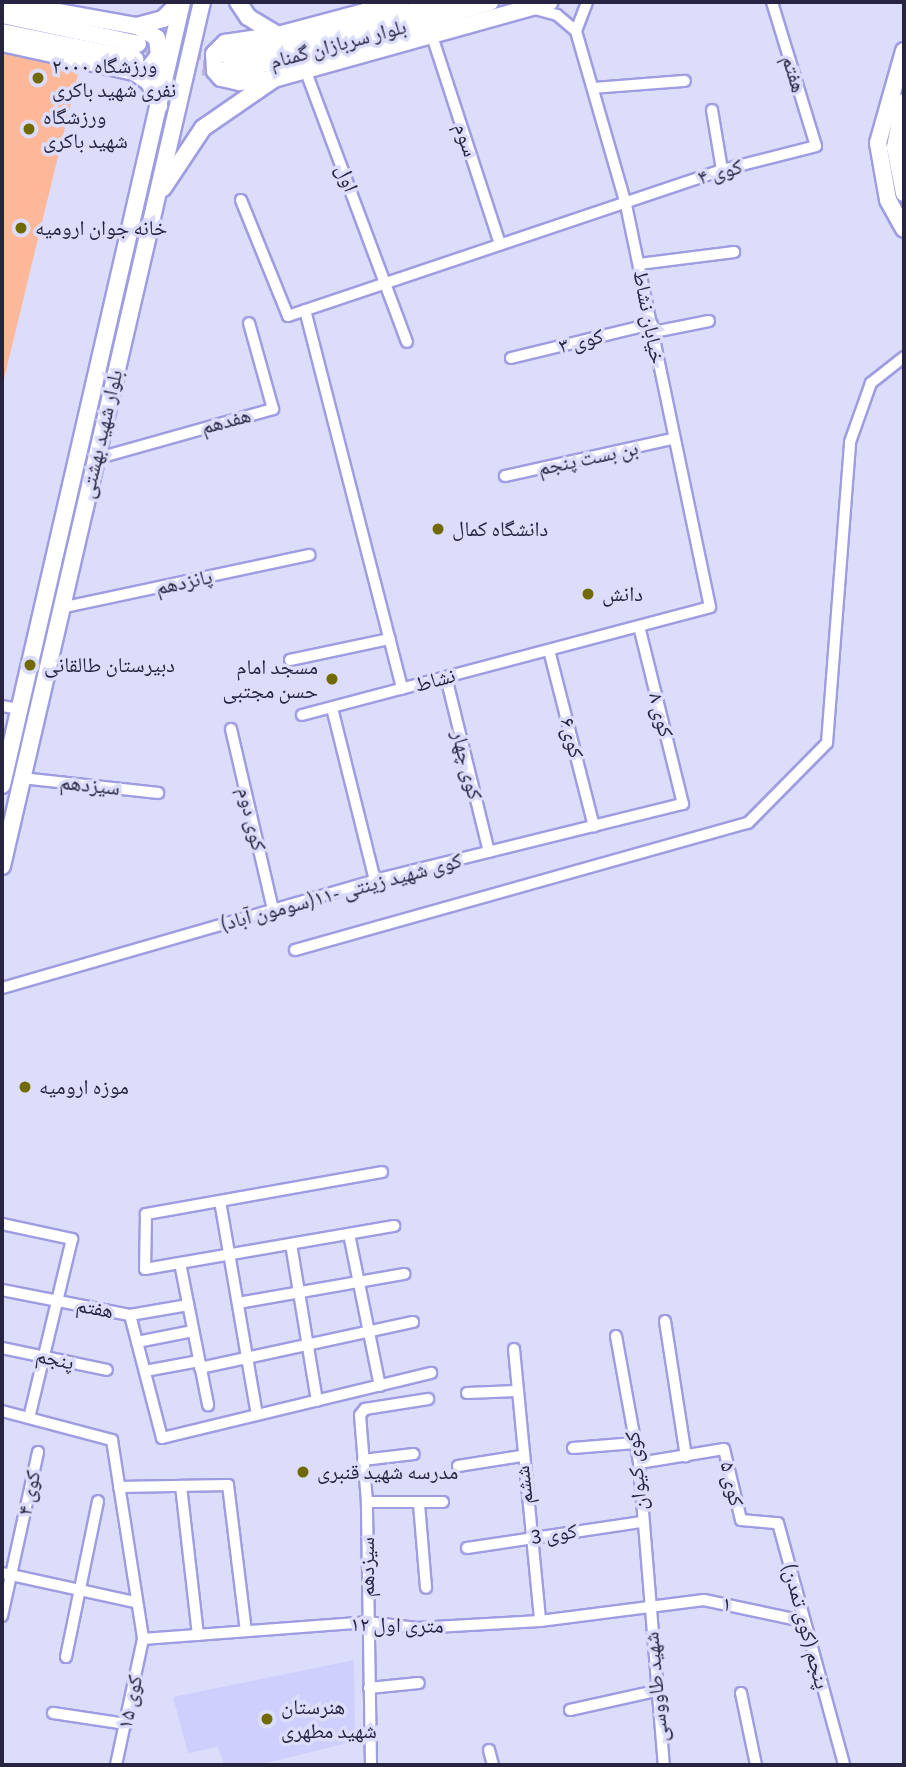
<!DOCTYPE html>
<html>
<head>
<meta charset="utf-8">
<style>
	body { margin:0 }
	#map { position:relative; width:906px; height:1767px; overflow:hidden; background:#dcddfa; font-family:"Source Sans 3","Noto Naskh Arabic",sans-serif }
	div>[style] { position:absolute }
	.built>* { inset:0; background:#cfcffe }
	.green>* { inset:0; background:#fdb899 }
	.primary-tunnel>* { height:16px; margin-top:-8px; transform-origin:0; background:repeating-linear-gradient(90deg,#b8b8d5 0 16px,transparent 0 24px) }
	.roads { filter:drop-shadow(2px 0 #9f9de2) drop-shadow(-2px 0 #9f9de2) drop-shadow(0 2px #9f9de2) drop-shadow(0 -2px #9f9de2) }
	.street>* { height:10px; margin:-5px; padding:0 5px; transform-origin:5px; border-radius:5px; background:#fff }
	.primary>* { height:16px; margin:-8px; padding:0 8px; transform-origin:8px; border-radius:8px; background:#fff }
	.dots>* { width:19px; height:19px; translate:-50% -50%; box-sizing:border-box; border:4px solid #dcddfa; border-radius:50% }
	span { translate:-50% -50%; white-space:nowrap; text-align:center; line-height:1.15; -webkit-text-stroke:7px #dcddfa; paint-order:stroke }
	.street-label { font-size:21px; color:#262440 }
	.poi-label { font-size:21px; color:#262440 }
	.left { translate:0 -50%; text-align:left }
	.right { translate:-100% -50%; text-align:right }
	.frame { position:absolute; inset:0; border:4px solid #262440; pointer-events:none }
</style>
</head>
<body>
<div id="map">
	<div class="built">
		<i style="clip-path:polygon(354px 1660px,355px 1741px,258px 1765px,224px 1765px,218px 1747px,188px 1753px,173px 1697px)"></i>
	</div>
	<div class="green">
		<i style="clip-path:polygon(2px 50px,79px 70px,2px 387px)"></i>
	</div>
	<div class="primary-tunnel">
		<i style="left:138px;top:44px;width:90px;rotate:7deg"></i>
		<i style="left:155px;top:62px;width:71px;rotate:6.4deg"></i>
	</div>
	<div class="roads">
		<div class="street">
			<i style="left:531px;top:8px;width:27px;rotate:15deg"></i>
			<i style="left:557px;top:15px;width:25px;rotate:40deg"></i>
			<i style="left:576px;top:31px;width:31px;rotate:-69deg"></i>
			<i style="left:432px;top:36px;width:219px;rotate:71.9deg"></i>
			<i style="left:306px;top:72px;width:288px;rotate:69.5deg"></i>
			<i style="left:593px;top:88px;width:92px;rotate:-4.4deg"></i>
			<i style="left:712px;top:110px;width:61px;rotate:80.5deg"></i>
			<i style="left:241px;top:200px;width:125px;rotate:67.9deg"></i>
			<i style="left:288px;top:316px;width:458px;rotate:-18.6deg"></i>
			<i style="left:722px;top:170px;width:97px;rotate:-14.3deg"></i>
			<i style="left:816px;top:146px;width:151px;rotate:-107deg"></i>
			<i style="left:639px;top:264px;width:96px;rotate:-7.2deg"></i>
			<i style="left:305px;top:310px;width:391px;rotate:75.6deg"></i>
			<i style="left:654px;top:332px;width:56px;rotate:-11.3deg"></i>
			<i style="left:511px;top:358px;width:145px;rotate:-13.6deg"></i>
			<i style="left:95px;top:459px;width:185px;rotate:-15.7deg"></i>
			<i style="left:273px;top:409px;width:89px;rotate:-105.6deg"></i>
			<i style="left:505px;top:476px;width:171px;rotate:-12.5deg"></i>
			<i style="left:60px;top:608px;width:255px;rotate:-12deg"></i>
			<i style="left:549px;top:650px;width:182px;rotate:75.7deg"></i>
			<i style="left:290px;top:660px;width:102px;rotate:-11.9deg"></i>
			<i style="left:446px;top:677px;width:180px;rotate:76.2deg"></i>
			<i style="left:2px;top:706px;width:17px;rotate:10deg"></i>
			<i style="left:332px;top:708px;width:177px;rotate:76deg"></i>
			<i style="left:302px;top:715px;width:422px;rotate:-14.8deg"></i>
			<i style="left:710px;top:607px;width:415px;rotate:-101.8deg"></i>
			<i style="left:625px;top:201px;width:177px;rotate:-106.1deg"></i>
			<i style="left:231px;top:729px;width:186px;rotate:76.9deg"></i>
			<i style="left:22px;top:778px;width:137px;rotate:6.3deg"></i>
			<i style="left:295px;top:950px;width:470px;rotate:-15.7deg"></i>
			<i style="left:748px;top:823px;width:112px;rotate:-45.4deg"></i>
			<i style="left:827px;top:743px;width:302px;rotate:-85.6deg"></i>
			<i style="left:850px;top:442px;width:63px;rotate:-70.4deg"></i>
			<i style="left:871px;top:383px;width:42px;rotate:-38.2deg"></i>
			<i style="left:2px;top:988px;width:388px;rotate:-16.1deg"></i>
			<i style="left:375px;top:880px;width:317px;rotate:-13.9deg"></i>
			<i style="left:683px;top:804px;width:183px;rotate:-103.9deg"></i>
			<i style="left:382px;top:1172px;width:240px;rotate:169.9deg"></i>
			<i style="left:146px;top:1214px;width:55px;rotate:91deg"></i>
			<i style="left:145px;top:1269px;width:253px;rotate:-9.8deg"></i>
			<i style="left:220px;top:1201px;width:217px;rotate:80.2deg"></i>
			<i style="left:2px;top:1224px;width:72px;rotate:12.1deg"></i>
			<i style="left:72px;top:1239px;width:184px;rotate:103.5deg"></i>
			<i style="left:349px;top:1234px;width:155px;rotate:78.5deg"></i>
			<i style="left:291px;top:1244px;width:159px;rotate:80.6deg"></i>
			<i style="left:180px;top:1263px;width:145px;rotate:78.8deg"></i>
			<i style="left:2px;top:1290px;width:130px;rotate:11.1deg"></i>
			<i style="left:130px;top:1315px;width:59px;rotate:-9.8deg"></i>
			<i style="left:238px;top:1303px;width:169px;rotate:-9.9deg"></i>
			<i style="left:130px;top:1315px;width:127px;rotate:75.4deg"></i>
			<i style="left:162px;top:1438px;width:277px;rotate:-13.6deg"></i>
			<i style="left:665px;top:1321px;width:137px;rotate:81.2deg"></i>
			<i style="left:616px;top:1336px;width:129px;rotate:79.7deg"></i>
			<i style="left:639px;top:1463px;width:303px;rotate:85.3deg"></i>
			<i style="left:137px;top:1342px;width:57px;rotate:-11.1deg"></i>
			<i style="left:2px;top:1348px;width:107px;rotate:11.8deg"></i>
			<i style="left:514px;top:1349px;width:273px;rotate:84.5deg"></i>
			<i style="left:200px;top:1368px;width:218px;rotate:-12.2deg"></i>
			<i style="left:145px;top:1371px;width:55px;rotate:-10.5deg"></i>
			<i style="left:467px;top:1393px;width:50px;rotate:-2.3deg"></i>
			<i style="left:2px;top:1411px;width:114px;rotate:14.8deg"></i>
			<i style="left:112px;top:1440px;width:201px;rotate:81.1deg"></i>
			<i style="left:143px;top:1639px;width:129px;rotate:102.1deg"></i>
			<i style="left:573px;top:1448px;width:62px;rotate:-4.6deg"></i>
			<i style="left:363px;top:1460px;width:51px;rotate:-6.7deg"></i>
			<i style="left:639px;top:1463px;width:86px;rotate:-9.4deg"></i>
			<i style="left:724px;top:1449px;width:73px;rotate:76.5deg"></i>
			<i style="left:741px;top:1520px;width:37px;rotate:5deg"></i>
			<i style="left:778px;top:1523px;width:251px;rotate:74.7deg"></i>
			<i style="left:458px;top:1466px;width:64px;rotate:-9deg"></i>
			<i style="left:181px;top:1486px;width:150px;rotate:83.5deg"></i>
			<i style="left:119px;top:1487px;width:109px;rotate:-1.1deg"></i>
			<i style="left:228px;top:1485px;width:147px;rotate:83deg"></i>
			<i style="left:367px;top:1502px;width:76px"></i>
			<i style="left:419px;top:1504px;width:84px;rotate:85.2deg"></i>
			<i style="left:467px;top:1548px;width:177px;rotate:-8.5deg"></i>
			<i style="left:2px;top:1573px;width:136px;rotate:12.3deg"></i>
			<i style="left:2px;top:1616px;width:168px;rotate:-77.6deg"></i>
			<i style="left:143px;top:1639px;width:225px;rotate:-4.3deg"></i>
			<i style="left:367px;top:1622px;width:50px;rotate:6.8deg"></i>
			<i style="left:417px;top:1628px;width:123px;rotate:-3.3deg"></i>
			<i style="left:540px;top:1621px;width:165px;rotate:-7.3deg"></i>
			<i style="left:704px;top:1600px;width:101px;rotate:12deg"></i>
			<i style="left:66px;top:1657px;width:159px;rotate:-78.4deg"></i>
			<i style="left:369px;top:1688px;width:50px;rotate:-5.7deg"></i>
			<i style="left:741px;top:1693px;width:74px;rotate:78.2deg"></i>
			<i style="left:570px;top:1710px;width:87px;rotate:-12.6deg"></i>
			<i style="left:53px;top:1713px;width:74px;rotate:8.6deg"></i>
			<i style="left:489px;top:1750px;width:16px;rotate:75deg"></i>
			<i style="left:371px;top:1765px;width:263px;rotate:-90.9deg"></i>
			<i style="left:367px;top:1502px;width:87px;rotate:-94.6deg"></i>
			<i style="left:360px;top:1415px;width:8px;rotate:-50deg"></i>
			<i style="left:365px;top:1409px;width:64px;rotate:-9deg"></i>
		</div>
		<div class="primary">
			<i style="left:2px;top:2px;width:137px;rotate:10.1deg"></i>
			<i style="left:137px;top:26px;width:27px;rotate:-15deg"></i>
			<i style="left:163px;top:19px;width:24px;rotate:-45deg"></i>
			<i style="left:238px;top:2px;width:18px;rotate:56deg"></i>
			<i style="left:248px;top:17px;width:35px;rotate:31deg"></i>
			<i style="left:278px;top:35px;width:127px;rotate:-15deg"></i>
			<i style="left:2px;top:15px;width:139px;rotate:12deg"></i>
			<i style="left:2px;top:32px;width:136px;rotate:11.5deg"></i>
			<i style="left:2px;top:43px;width:135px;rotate:12.4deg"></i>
			<i style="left:134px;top:72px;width:18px;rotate:34deg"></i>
			<i style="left:149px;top:82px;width:26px;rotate:67deg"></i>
			<i style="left:904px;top:51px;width:96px;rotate:105.8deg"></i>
			<i style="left:878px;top:143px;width:58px;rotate:80deg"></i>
			<i style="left:888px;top:200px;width:33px;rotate:61deg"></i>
			<i style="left:227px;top:55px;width:71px;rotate:-8.9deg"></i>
			<i style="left:297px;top:44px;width:155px;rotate:-15.7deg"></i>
			<i style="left:226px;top:70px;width:76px;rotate:-9.8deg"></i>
			<i style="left:301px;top:57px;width:197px;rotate:-16.2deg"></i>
			<i style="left:134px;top:72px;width:16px;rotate:-15deg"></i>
			<i style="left:149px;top:68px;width:16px;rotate:-52deg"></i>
			<i style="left:159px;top:55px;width:17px;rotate:-97deg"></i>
			<i style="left:157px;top:38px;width:23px;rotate:-149deg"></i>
			<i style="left:269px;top:79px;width:30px;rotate:174deg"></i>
			<i style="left:239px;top:82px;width:18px;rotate:-167deg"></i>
			<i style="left:221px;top:78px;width:9px;rotate:-131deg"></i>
			<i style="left:215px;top:71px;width:17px;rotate:-93deg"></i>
			<i style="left:214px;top:54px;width:16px;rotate:-45deg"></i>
			<i style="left:225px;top:43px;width:54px;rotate:-8.6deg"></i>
			<i style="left:904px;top:102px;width:46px;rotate:101.3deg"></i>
			<i style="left:895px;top:147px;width:47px;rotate:78.9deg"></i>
			<i style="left:163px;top:188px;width:72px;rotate:-56.3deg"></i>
			<i style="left:203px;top:128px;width:86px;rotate:-34.6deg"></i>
			<i style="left:274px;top:79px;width:286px;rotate:-15.6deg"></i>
			<i style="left:2px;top:785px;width:803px;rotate:-77.05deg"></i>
			<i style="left:2px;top:866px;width:887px;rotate:-76.97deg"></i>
		</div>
	</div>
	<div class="dots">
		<i style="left:38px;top:78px;background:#716902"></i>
		<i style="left:29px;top:129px;background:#716902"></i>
		<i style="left:21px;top:228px;background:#716902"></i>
		<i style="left:438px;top:529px;background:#716902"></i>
		<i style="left:588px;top:594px;background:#716902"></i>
		<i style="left:30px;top:665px;background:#716902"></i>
		<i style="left:332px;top:679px;background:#716902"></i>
		<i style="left:25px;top:1087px;background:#716902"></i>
		<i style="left:303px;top:1472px;background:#716902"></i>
		<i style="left:267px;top:1719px;background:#716902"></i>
	</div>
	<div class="street-label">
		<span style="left:338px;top:44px;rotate:-15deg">بلوار سربازان گمنام</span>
		<span style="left:794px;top:74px;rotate:73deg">هفتم</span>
		<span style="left:466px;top:140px;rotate:72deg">سوم</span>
		<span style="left:720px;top:172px;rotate:-16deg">کوی ۴</span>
		<span style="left:347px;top:178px;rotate:69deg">اول</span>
		<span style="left:649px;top:317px;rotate:79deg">خیابان نشاط</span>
		<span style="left:581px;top:341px;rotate:-14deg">کوی ۳</span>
		<span style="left:226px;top:421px;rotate:-15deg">هفدهم</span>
		<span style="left:101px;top:434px;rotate:-77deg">بلوار شهید بهشتی</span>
		<span style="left:588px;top:458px;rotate:-12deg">بن بست پنجم</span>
		<span style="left:184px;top:582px;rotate:-12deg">پانزدهم</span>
		<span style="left:435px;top:680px;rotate:-15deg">نشاط</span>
		<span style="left:661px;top:715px;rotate:76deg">کوی ۸</span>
		<span style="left:572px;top:738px;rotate:76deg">کوی۶</span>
		<span style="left:467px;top:765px;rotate:76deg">کوی چهار</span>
		<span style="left:90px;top:785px;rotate:6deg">سیزدهم</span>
		<span style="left:252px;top:819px;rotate:77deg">کوی دوم</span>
		<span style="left:341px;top:892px;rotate:-15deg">کوی شهید زینتی -۱۱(سومون آباد)</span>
		<span style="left:95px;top:1308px;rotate:11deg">هفتم</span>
		<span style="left:55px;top:1359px;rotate:12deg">پنجم</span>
		<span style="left:636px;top:1471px;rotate:-96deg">کوی کیوان</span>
		<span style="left:732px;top:1484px;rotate:77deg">کوی ۵</span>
		<span style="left:524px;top:1485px;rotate:-96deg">ششم</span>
		<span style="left:29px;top:1493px;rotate:-78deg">کوی ۴</span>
		<span style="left:554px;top:1534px;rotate:-8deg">کوی 3</span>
		<span style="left:367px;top:1567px;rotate:-90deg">سیزدهم</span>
		<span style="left:727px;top:1604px;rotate:9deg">۱</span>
		<span style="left:397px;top:1625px;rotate:1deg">۱۲ متری اول</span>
		<span style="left:806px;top:1626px;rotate:75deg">پنجم (کوی تمدن)</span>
		<span style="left:656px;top:1687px;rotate:-95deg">شهید طاووسی</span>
		<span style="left:130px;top:1702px;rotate:-78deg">کوی ۱۵</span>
	</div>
	<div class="poi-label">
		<span class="left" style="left:52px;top:78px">ورزشگاه ۲۰۰۰<br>نفری شهید باکری</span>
		<span class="left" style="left:43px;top:129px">ورزشگاه<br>شهید باکری</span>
		<span class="left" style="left:35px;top:228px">خانه جوان ارومیه</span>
		<span class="left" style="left:452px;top:529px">دانشگاه کمال</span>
		<span class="left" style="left:602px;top:594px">دانش</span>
		<span class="left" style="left:44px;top:665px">دبیرستان طالقانی</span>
		<span class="right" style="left:318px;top:679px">مسجد امام<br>حسن مجتبی</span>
		<span class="left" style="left:39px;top:1087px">موزه ارومیه</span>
		<span class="left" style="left:317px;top:1472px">مدرسه شهید قنبری</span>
		<span class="left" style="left:281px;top:1719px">هنرستان<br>شهید مطهری</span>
	</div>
	<div class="frame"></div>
</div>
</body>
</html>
